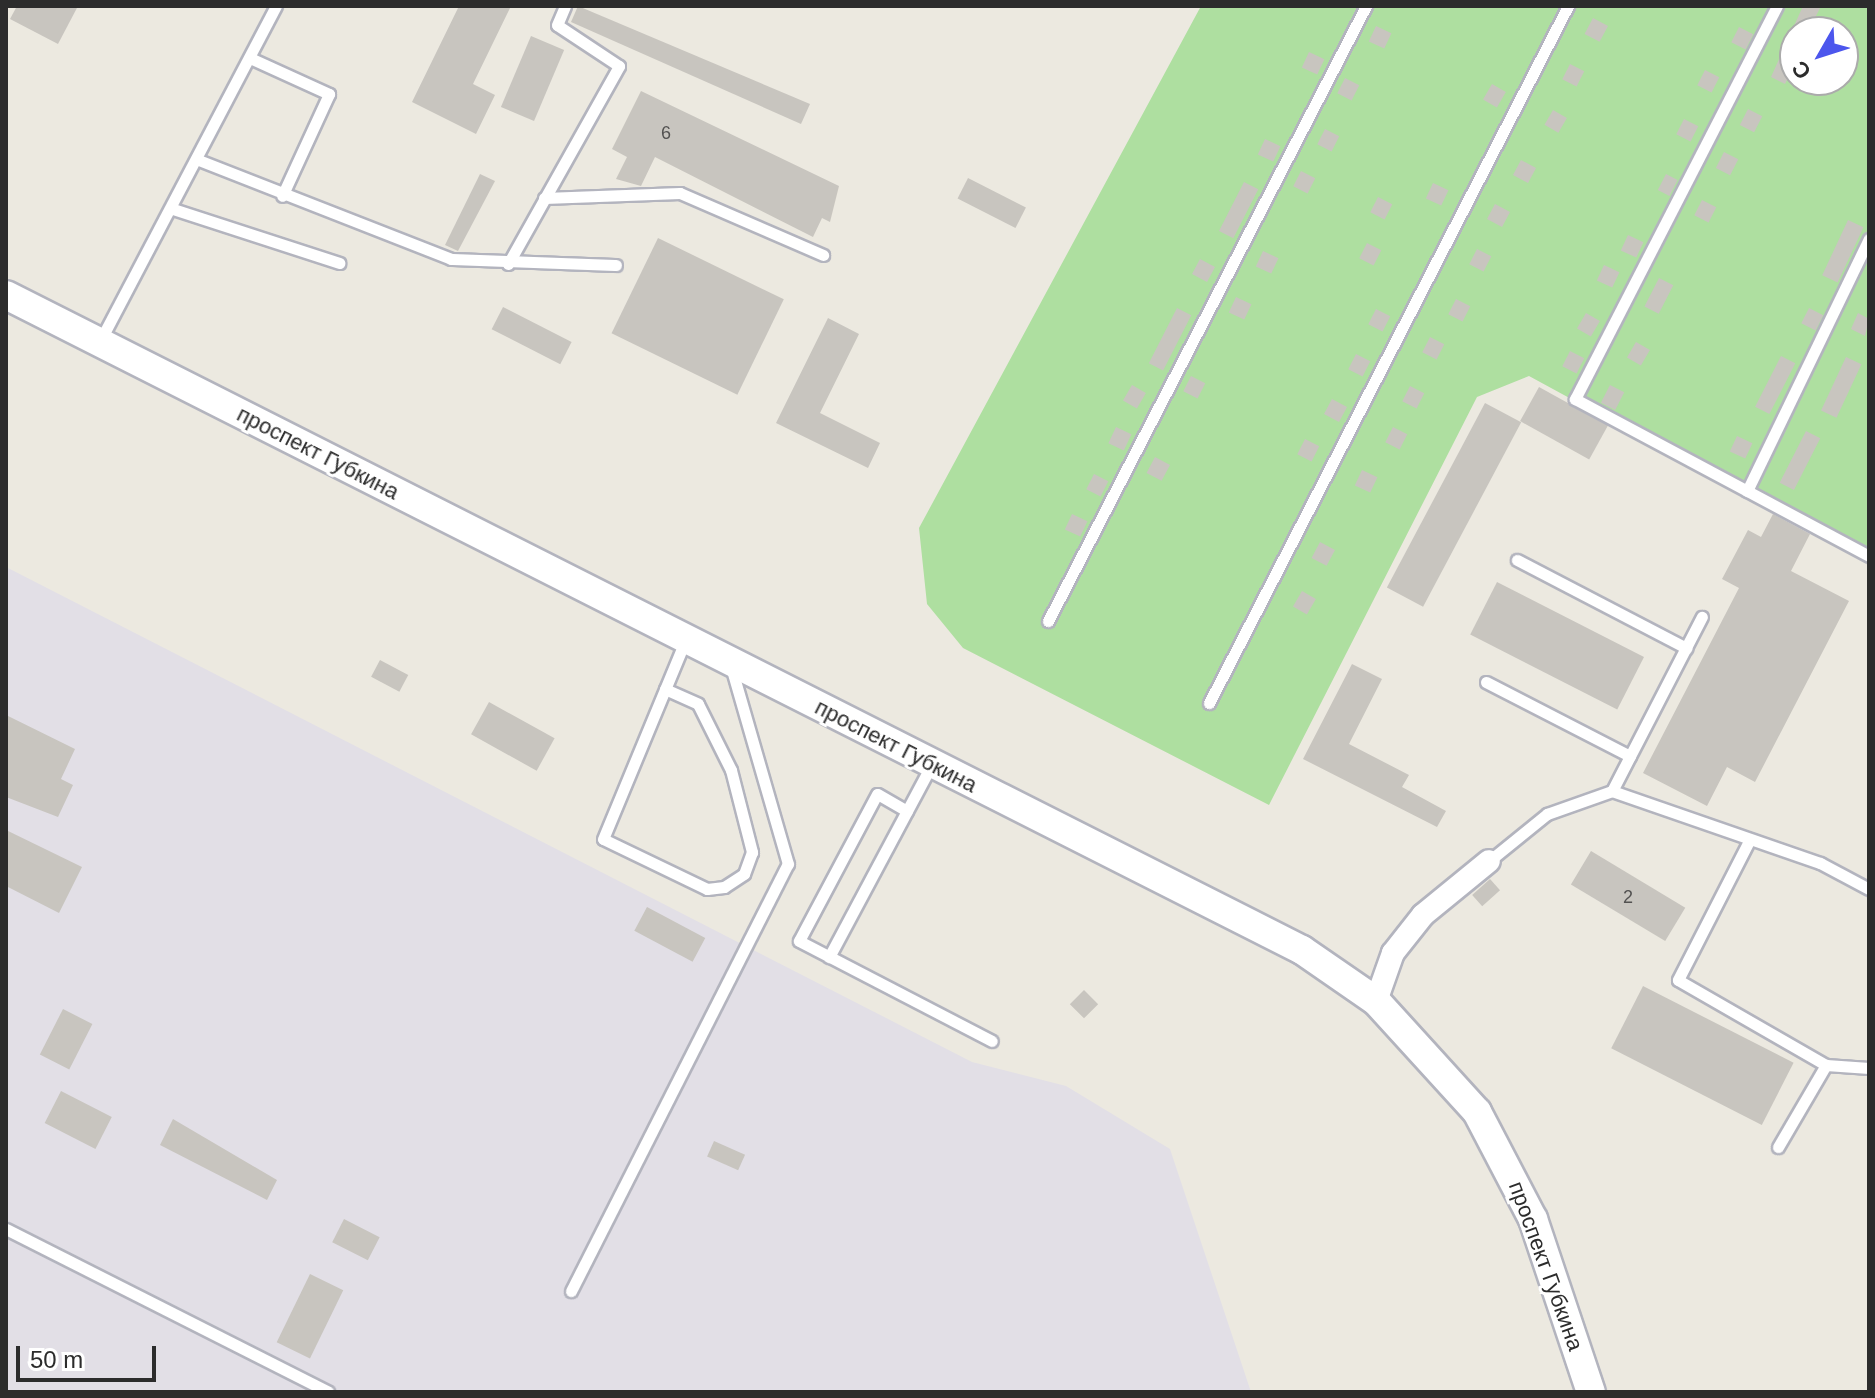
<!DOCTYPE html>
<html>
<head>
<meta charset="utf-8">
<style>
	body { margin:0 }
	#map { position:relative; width:1875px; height:1398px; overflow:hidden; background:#ece9e0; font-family:Arial,sans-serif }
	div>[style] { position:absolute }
	.industrial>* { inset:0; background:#e2dfe6 }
	.green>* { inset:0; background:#aedfa0 }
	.building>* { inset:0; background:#c8c5bf; transform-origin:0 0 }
	.roads { filter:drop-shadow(2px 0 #b3b4be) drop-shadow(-2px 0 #b3b4be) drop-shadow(0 2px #b3b4be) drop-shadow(0 -2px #b3b4be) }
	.service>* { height:11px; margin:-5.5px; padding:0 5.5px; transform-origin:5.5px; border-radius:5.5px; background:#fff }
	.minor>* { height:22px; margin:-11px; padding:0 11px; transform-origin:11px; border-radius:11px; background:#fff }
	.tertiary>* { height:28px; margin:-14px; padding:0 14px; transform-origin:14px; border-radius:14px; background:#fff }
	span { translate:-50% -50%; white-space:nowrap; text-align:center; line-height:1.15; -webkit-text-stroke:6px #fff; paint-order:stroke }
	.number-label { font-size:18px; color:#535251 }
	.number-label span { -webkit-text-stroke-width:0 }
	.street-label { font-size:22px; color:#2c2c2c }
	.frame { position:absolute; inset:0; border:8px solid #2c2c2c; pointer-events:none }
	.north { position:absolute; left:1779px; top:16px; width:80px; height:80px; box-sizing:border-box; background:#fff; border:2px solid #ababab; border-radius:50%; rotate:231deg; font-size:22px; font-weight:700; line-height:32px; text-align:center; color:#2c2c2c }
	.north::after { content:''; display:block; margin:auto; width:28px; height:36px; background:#4c56ed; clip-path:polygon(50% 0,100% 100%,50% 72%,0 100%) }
	.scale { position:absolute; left:16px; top:1346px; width:140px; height:36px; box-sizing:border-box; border:4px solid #2c2c2c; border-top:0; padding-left:10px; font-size:24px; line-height:28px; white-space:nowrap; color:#2c2c2c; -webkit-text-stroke:6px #fff; paint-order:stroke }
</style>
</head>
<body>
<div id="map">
	<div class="industrial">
		<i style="clip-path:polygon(6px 567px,972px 1062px,1066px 1086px,1170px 1149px,1251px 1392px,6px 1392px)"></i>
	</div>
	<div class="green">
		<i style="clip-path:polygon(evenodd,1201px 6px,1869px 6px,1869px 561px,1529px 376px,1477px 397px,1269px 805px,963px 648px,927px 604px,919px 528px,1201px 6px,1795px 32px,1843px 32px,1843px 80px,1795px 80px,1795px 32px)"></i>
	</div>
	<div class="building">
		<i style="clip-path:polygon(17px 6px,78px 6px,58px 44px,10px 19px)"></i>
		<i style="clip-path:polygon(459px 6px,511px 6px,473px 84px,495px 95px,476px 134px,412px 102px)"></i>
		<i style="clip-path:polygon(578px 6px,810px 104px,801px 124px,571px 22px)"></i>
		<i style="clip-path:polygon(1803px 6px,1821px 6px,1808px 32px,1795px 32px,1795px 64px,1785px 84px,1771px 77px)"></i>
		<i style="left:1593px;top:18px;width:17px;height:18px;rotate:28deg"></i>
		<i style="left:1376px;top:26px;width:17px;height:17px;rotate:25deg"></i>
		<i style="left:1739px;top:27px;width:16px;height:17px;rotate:27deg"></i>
		<i style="left:531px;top:36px;width:36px;height:77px;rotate:23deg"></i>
		<i style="left:1309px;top:52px;width:17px;height:17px;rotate:25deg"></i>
		<i style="left:1570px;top:64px;width:16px;height:17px;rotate:27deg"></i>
		<i style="left:1705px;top:70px;width:16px;height:17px;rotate:27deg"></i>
		<i style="left:1345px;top:78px;width:16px;height:17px;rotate:27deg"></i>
		<i style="left:1492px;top:84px;width:16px;height:18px;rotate:30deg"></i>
		<i style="clip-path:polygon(641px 91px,839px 186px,830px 222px,822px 218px,813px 237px,655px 157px,641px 186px,616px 179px,627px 157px,612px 149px)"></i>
		<i style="left:1748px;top:109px;width:16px;height:18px;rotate:27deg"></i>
		<i style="left:1553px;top:110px;width:16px;height:17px;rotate:30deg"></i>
		<i style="left:1684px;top:119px;width:16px;height:17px;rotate:27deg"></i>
		<i style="left:1325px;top:129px;width:16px;height:17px;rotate:27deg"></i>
		<i style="left:1265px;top:139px;width:17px;height:17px;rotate:25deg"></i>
		<i style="left:1724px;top:152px;width:16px;height:18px;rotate:27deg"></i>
		<i style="left:1521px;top:160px;width:17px;height:17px;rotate:28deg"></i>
		<i style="left:1301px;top:171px;width:16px;height:17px;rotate:27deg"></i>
		<i style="clip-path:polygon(480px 174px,495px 181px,458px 251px,445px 245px)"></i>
		<i style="left:1666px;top:174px;width:13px;height:18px;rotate:27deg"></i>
		<i style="left:968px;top:178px;width:65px;height:23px;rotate:27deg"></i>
		<i style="left:1244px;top:182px;width:16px;height:55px;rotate:27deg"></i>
		<i style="left:1433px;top:183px;width:17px;height:17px;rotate:25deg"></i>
		<i style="left:1378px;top:197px;width:16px;height:17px;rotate:27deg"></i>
		<i style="left:1702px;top:200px;width:16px;height:17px;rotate:27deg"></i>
		<i style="left:1495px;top:204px;width:17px;height:17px;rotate:28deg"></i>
		<i style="left:1848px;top:220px;width:17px;height:61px;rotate:25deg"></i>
		<i style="left:1628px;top:235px;width:17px;height:17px;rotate:25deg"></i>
		<i style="left:658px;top:238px;width:140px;height:106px;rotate:26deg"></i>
		<i style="left:1367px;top:243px;width:16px;height:17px;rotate:27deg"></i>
		<i style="left:1477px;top:249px;width:16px;height:17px;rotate:27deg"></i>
		<i style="left:1263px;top:251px;width:17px;height:17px;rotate:25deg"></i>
		<i style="left:1200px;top:259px;width:17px;height:17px;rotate:28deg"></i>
		<i style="left:1604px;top:265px;width:17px;height:17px;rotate:25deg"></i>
		<i style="left:1659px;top:278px;width:16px;height:32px;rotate:27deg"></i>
		<i style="left:1236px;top:297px;width:17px;height:17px;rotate:25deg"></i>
		<i style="left:1456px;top:299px;width:16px;height:17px;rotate:27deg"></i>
		<i style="left:503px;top:307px;width:77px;height:25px;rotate:27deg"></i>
		<i style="left:1177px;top:308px;width:16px;height:62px;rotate:27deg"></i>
		<i style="left:1809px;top:308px;width:16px;height:17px;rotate:27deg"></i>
		<i style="left:1376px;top:309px;width:16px;height:17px;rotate:27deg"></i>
		<i style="left:1586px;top:313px;width:16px;height:18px;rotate:30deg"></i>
		<i style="clip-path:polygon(1858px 313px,1869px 319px,1865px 336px,1851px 329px)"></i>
		<i style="clip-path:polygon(828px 318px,859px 334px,820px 413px,880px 443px,868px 468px,776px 423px)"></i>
		<i style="left:1430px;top:337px;width:16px;height:17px;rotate:27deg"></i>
		<i style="left:1636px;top:342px;width:16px;height:18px;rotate:30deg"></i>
		<i style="left:1570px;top:351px;width:16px;height:17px;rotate:27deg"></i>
		<i style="left:1356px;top:354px;width:16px;height:17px;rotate:27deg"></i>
		<i style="left:1781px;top:356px;width:16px;height:57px;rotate:27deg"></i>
		<i style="left:1846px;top:357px;width:17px;height:59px;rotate:25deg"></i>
		<i style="left:1191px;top:376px;width:16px;height:17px;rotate:27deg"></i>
		<i style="left:1132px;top:385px;width:16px;height:18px;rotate:30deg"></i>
		<i style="left:1610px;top:385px;width:16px;height:20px;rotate:27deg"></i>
		<i style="left:1410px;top:386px;width:16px;height:17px;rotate:27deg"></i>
		<i style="left:1539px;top:387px;width:79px;height:39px;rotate:29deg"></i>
		<i style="left:1332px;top:399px;width:17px;height:17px;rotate:28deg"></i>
		<i style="left:1485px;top:403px;width:41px;height:209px;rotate:28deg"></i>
		<i style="left:1116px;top:427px;width:17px;height:18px;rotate:25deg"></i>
		<i style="left:1393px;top:427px;width:16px;height:17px;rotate:27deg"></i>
		<i style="left:1806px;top:431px;width:16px;height:58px;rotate:27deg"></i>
		<i style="left:1737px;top:436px;width:17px;height:17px;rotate:25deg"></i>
		<i style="left:1305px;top:439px;width:16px;height:17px;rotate:27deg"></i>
		<i style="left:1155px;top:457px;width:17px;height:18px;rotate:28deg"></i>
		<i style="left:1362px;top:470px;width:17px;height:17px;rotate:25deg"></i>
		<i style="left:1094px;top:474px;width:16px;height:17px;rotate:27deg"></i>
		<i style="left:1072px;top:514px;width:17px;height:17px;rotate:25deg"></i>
		<i style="clip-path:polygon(1773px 514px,1810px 534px,1791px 571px,1849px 601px,1755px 782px,1727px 767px,1707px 806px,1643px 773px,1739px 588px,1722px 579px,1748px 530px,1761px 537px)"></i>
		<i style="left:1320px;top:542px;width:17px;height:18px;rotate:28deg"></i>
		<i style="left:1497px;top:582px;width:165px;height:59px;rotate:27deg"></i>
		<i style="left:1302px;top:591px;width:16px;height:18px;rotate:30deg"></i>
		<i style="left:380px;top:660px;width:32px;height:19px;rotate:28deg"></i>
		<i style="clip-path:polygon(1352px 664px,1382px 679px,1349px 744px,1409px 775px,1402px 787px,1446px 811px,1437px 827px,1303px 759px)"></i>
		<i style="left:489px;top:702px;width:75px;height:37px;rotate:29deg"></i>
		<i style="clip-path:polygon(6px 715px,75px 749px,61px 779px,73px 785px,58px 817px,6px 797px)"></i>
		<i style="clip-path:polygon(6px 830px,82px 867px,59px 913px,6px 886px)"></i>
		<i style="left:1591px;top:851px;width:110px;height:39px;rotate:31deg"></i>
		<i style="left:1490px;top:879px;width:15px;height:24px;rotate:48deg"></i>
		<i style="left:647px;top:907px;width:66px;height:27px;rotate:28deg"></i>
		<i style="left:1643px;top:986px;width:169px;height:70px;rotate:27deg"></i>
		<i style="left:1084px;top:990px;width:20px;height:20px;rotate:45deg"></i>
		<i style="left:63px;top:1009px;width:33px;height:51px;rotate:27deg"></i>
		<i style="left:61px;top:1091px;width:57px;height:36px;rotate:27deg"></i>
		<i style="clip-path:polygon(173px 1119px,277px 1180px,267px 1200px,160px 1145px)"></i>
		<i style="left:714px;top:1141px;width:34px;height:17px;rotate:24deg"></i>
		<i style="left:344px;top:1219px;width:40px;height:26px;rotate:27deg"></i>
		<i style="left:310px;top:1274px;width:37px;height:76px;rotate:26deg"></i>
	</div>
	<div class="roads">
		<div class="service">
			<i style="left:1777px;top:6px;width:442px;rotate:117.2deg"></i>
			<i style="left:1575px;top:399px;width:333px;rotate:28.1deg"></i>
			<i style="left:250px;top:58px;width:87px;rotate:24.5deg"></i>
			<i style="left:329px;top:94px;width:112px;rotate:114.7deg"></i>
			<i style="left:196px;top:159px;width:274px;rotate:21.4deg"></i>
			<i style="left:451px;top:259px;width:165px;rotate:2.1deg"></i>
			<i style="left:544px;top:198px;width:136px;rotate:-2.1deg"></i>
			<i style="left:680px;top:193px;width:156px;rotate:23.4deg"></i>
			<i style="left:173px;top:209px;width:175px;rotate:18deg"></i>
			<i style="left:508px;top:264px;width:227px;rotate:-60.7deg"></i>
			<i style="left:619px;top:66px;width:74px;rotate:-146.5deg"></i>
			<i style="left:557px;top:25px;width:21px;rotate:-67deg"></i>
			<i style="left:100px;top:341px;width:378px;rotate:-62.3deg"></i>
			<i style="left:1747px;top:491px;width:280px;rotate:-64.2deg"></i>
			<i style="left:1517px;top:560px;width:191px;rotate:27.5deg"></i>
			<i style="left:1048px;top:621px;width:692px;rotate:-62.66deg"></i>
			<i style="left:1486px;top:682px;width:162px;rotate:27.2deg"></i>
			<i style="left:665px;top:689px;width:36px;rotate:24deg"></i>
			<i style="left:698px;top:704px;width:74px;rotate:63.4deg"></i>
			<i style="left:731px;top:770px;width:85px;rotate:75.6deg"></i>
			<i style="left:752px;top:852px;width:23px;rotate:110deg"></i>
			<i style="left:744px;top:874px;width:24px;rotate:147deg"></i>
			<i style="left:724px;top:887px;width:17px;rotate:173deg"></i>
			<i style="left:707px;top:889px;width:115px;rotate:-154.3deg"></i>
			<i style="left:603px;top:839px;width:214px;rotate:-67.5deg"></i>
			<i style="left:1209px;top:703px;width:784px;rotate:-62.75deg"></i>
			<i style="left:1612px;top:791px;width:196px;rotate:-62.7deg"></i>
			<i style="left:907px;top:811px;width:34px;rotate:-150deg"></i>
			<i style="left:877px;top:794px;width:166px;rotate:118deg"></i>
			<i style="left:799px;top:941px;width:217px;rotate:27.4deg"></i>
			<i style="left:1749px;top:841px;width:156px;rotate:117.1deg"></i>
			<i style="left:1678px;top:980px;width:171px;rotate:29.9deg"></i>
			<i style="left:1826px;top:1065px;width:43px;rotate:4deg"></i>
			<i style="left:1489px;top:861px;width:75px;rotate:-39deg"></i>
			<i style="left:1547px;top:814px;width:69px;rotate:-19.5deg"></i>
			<i style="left:1612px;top:791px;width:220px;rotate:19.1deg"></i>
			<i style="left:1820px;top:863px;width:55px;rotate:28deg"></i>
			<i style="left:829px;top:957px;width:219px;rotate:-61.9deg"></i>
			<i style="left:1778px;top:1147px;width:95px;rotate:-59.7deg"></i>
			<i style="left:6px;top:1229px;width:361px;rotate:26.8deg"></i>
			<i style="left:571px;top:1291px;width:479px;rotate:-63.1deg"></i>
			<i style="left:788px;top:864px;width:205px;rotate:-106.1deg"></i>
		</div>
		<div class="minor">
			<i style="left:1376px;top:1001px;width:51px;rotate:-70.5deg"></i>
			<i style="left:1393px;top:953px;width:48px;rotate:-51.7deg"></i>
			<i style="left:1423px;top:915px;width:85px;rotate:-39.3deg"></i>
		</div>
		<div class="tertiary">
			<i style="left:6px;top:295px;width:1452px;rotate:26.81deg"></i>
			<i style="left:1302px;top:950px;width:90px;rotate:34.6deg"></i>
			<i style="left:1376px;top:1001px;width:150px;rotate:47.7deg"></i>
			<i style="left:1477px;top:1112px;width:121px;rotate:62.4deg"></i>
			<i style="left:1533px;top:1219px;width:182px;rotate:71.5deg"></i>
		</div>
	</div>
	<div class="number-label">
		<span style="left:666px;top:133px">6</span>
		<span style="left:1628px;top:897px">2</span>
	</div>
	<div class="street-label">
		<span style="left:318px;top:453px;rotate:27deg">проспект Губкина</span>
		<span style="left:896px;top:746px;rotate:27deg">проспект Губкина</span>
		<span style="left:1546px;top:1266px;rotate:70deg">проспект Губкина</span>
	</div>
	<div class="frame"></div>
	<div class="north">С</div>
	<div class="scale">50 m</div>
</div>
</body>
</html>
